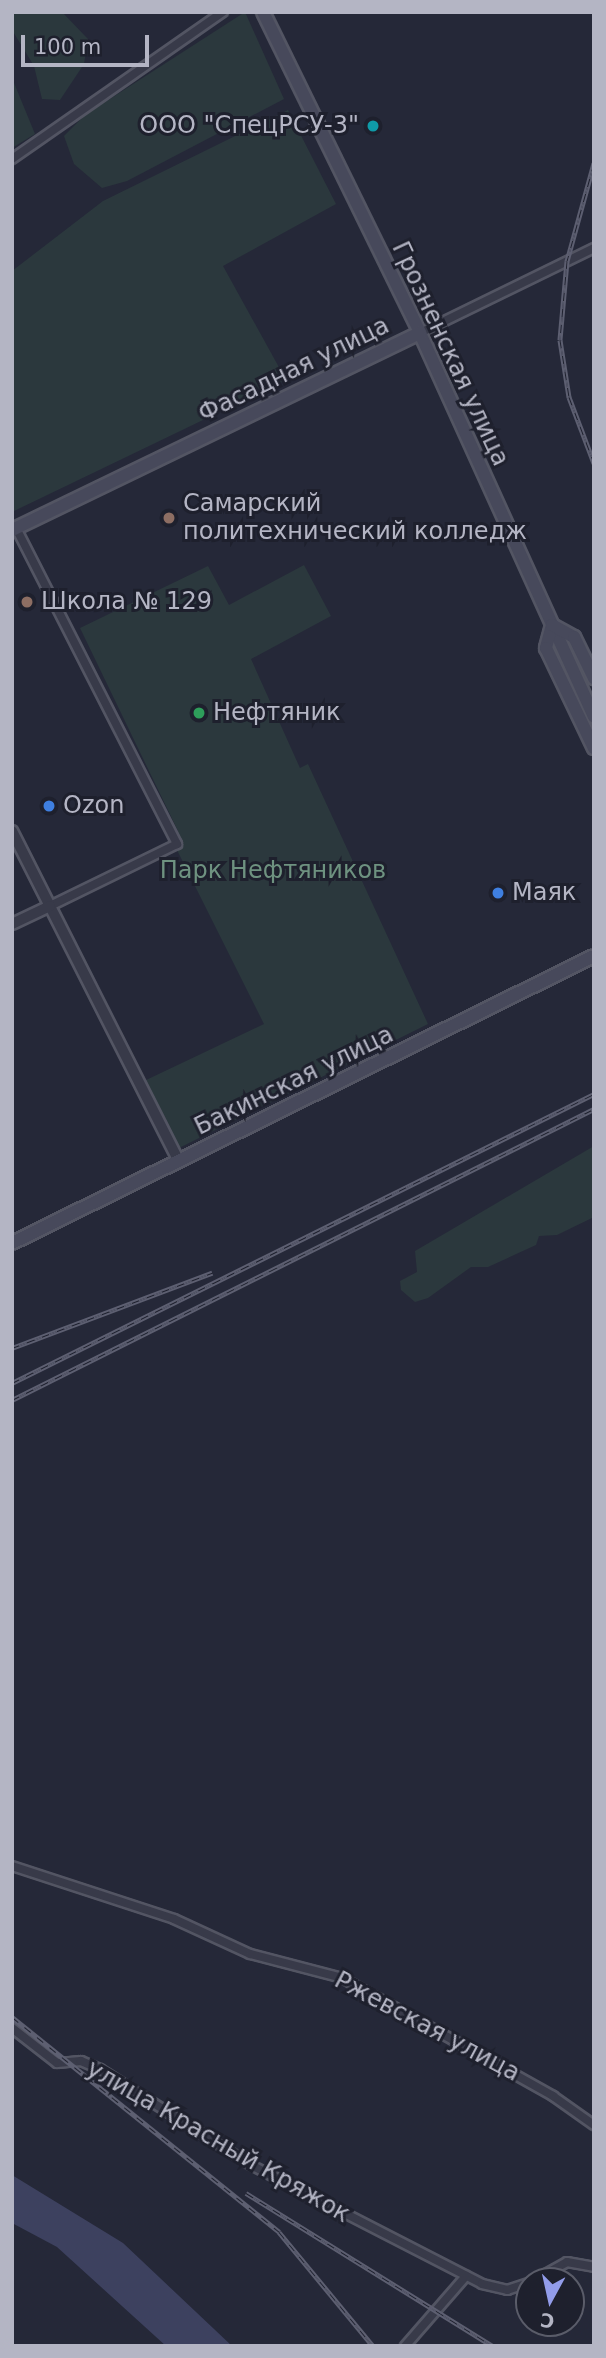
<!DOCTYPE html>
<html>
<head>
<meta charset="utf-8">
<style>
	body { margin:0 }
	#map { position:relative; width:606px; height:2358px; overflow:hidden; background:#252838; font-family:"DejaVu Sans",sans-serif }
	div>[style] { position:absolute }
	.green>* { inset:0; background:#2b383d }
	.water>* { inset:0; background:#3d415f }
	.roads { filter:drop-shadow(2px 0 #535563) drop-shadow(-2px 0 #535563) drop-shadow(0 2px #535563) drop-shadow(0 -2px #535563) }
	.minor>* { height:8px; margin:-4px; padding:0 4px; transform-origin:4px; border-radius:4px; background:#383a49 }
	.tertiary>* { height:10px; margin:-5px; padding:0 5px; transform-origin:5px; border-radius:5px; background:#383a49 }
	.secondary>* { height:12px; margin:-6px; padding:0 6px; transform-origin:6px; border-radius:6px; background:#47495b }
	.rail>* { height:5px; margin-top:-2.5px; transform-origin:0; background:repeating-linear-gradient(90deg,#1e202d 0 8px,#5d5f71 0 16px); box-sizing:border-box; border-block:2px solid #5d5f71 }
	.dots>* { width:19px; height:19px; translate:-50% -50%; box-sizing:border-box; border:4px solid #1e202d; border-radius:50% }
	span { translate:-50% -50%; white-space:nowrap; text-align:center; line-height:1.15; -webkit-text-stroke:6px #1e202d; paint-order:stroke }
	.poi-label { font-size:24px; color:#b4b5c4 }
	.right { translate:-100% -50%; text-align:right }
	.left { translate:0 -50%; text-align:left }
	.street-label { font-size:24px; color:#b4b5c4 }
	.park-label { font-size:24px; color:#6e9280 }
	.frame { position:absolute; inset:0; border:14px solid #b4b5c4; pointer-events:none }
	.north { position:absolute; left:515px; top:2267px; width:70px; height:70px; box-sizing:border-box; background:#1e202d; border:2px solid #5a5c69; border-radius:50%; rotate:188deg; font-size:19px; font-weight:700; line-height:28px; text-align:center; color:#b4b5c4 }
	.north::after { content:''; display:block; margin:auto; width:24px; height:32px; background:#929cea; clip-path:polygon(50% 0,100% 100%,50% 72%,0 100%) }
	.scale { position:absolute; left:21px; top:35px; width:128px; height:32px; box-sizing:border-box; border:4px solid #b4b5c4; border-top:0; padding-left:9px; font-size:21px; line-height:24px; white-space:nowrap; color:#b4b5c4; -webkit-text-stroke:5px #1e202d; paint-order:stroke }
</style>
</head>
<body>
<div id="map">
	<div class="green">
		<i style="clip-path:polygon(12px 12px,62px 12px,88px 39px,84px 64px,60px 100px,42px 99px,34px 66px,12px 30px)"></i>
		<i style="clip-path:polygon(245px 12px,284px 99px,127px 181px,102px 188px,74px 164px,64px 136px,85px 115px)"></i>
		<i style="clip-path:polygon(12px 78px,35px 134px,12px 148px)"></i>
		<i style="clip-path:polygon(288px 110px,336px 204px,223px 266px,286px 380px,12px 512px,12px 271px,103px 201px)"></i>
		<i style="clip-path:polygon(304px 565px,331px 616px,251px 659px,300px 768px,308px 764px,428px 1024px,179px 1148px,144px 1081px,264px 1024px,170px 836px,178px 831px,80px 628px,208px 566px,229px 605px)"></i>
		<i style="clip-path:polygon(594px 1146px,594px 1217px,557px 1235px,539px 1236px,536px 1245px,488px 1267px,471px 1267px,428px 1298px,415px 1302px,401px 1290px,400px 1281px,417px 1272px,415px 1251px)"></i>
	</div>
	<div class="water">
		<i style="clip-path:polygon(12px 2175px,123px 2243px,232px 2346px,166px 2346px,57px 2247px,12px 2223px)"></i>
	</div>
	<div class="roads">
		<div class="minor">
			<i style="left:12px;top:159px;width:257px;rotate:-34.9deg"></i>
			<i style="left:420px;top:333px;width:194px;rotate:-26deg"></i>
			<i style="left:16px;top:528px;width:355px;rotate:63deg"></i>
			<i style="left:177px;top:844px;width:141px;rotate:154deg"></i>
			<i style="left:12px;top:1866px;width:170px;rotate:18.1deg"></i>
			<i style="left:174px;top:1919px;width:84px;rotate:24.7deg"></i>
			<i style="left:250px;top:1954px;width:95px;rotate:14.6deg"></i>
			<i style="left:342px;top:1978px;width:242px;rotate:29.2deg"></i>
			<i style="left:553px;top:2096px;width:50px;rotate:35.3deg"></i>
			<i style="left:12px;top:2028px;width:57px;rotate:37.9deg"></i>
			<i style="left:57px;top:2063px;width:24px;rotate:-5deg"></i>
			<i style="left:81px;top:2061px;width:21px;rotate:23deg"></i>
			<i style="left:100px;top:2069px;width:177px;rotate:32.5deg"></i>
			<i style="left:249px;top:2164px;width:262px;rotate:27.2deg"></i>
			<i style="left:482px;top:2284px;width:26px;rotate:13deg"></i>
			<i style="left:507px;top:2290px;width:23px;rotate:-18deg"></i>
			<i style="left:533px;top:2281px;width:39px;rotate:-29deg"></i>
			<i style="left:567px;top:2262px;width:27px;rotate:10deg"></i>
			<i style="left:405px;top:2346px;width:93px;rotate:-48.9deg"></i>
		</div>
		<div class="tertiary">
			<i style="left:12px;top:831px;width:369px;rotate:63.2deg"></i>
			<i style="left:12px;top:924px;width:42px;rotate:-25.3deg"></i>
		</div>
		<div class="secondary">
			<i style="left:263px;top:12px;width:357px;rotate:63.9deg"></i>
			<i style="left:420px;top:333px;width:421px;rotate:65.6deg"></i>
			<i style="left:12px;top:530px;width:453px;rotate:-25.8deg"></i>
			<i style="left:552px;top:625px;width:24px;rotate:105deg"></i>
			<i style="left:546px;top:648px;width:111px;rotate:64.4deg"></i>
			<i style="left:552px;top:625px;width:25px;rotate:29deg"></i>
			<i style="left:574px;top:637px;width:46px;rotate:64deg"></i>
			<i style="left:12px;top:1243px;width:649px;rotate:-26.25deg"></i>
		</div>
	</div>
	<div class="rail">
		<i style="left:594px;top:163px;width:102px;rotate:105.4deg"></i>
		<i style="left:567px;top:261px;width:79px;rotate:95.1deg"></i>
		<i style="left:560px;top:340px;width:58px;rotate:81deg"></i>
		<i style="left:569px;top:397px;width:71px;rotate:69.3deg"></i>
		<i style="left:12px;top:1348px;width:214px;rotate:-20.6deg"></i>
		<i style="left:12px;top:1383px;width:650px;rotate:-26.41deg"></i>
		<i style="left:12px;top:1400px;width:651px;rotate:-26.57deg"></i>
		<i style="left:12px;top:2017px;width:343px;rotate:38.8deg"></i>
		<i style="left:279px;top:2232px;width:148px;rotate:50.5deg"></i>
		<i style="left:246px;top:2193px;width:291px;rotate:31.8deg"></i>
	</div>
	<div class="dots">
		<i style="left:373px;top:126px;background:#0f9aa8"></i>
		<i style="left:169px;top:518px;background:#8d6e63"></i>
		<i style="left:27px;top:602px;background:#8d6e63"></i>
		<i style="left:199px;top:713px;background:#2e9e5b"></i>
		<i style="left:49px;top:806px;background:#3f7fe0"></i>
		<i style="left:498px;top:893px;background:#3f7fe0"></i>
	</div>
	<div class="poi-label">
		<span class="right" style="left:359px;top:126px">ООО "СпецРСУ-3"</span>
		<span class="left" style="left:183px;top:518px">Самарский<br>политехнический колледж</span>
		<span class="left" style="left:41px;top:602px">Школа № 129</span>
		<span class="left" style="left:213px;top:713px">Нефтяник</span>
		<span class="left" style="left:63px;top:806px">Ozon</span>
		<span class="left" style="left:512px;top:893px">Маяк</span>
	</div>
	<div class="street-label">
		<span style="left:450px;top:354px;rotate:65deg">Грозненская улица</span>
		<span style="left:294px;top:370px;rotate:-26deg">Фасадная улица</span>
		<span style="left:294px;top:1081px;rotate:-26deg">Бакинская улица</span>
		<span style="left:427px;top:2027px;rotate:28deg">Ржевская улица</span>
		<span style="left:218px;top:2142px;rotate:30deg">улица Красный Кряжок</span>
	</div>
	<div class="park-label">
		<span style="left:273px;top:871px">Парк Нефтяников</span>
	</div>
	<div class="frame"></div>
	<div class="north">С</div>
	<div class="scale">100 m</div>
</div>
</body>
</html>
